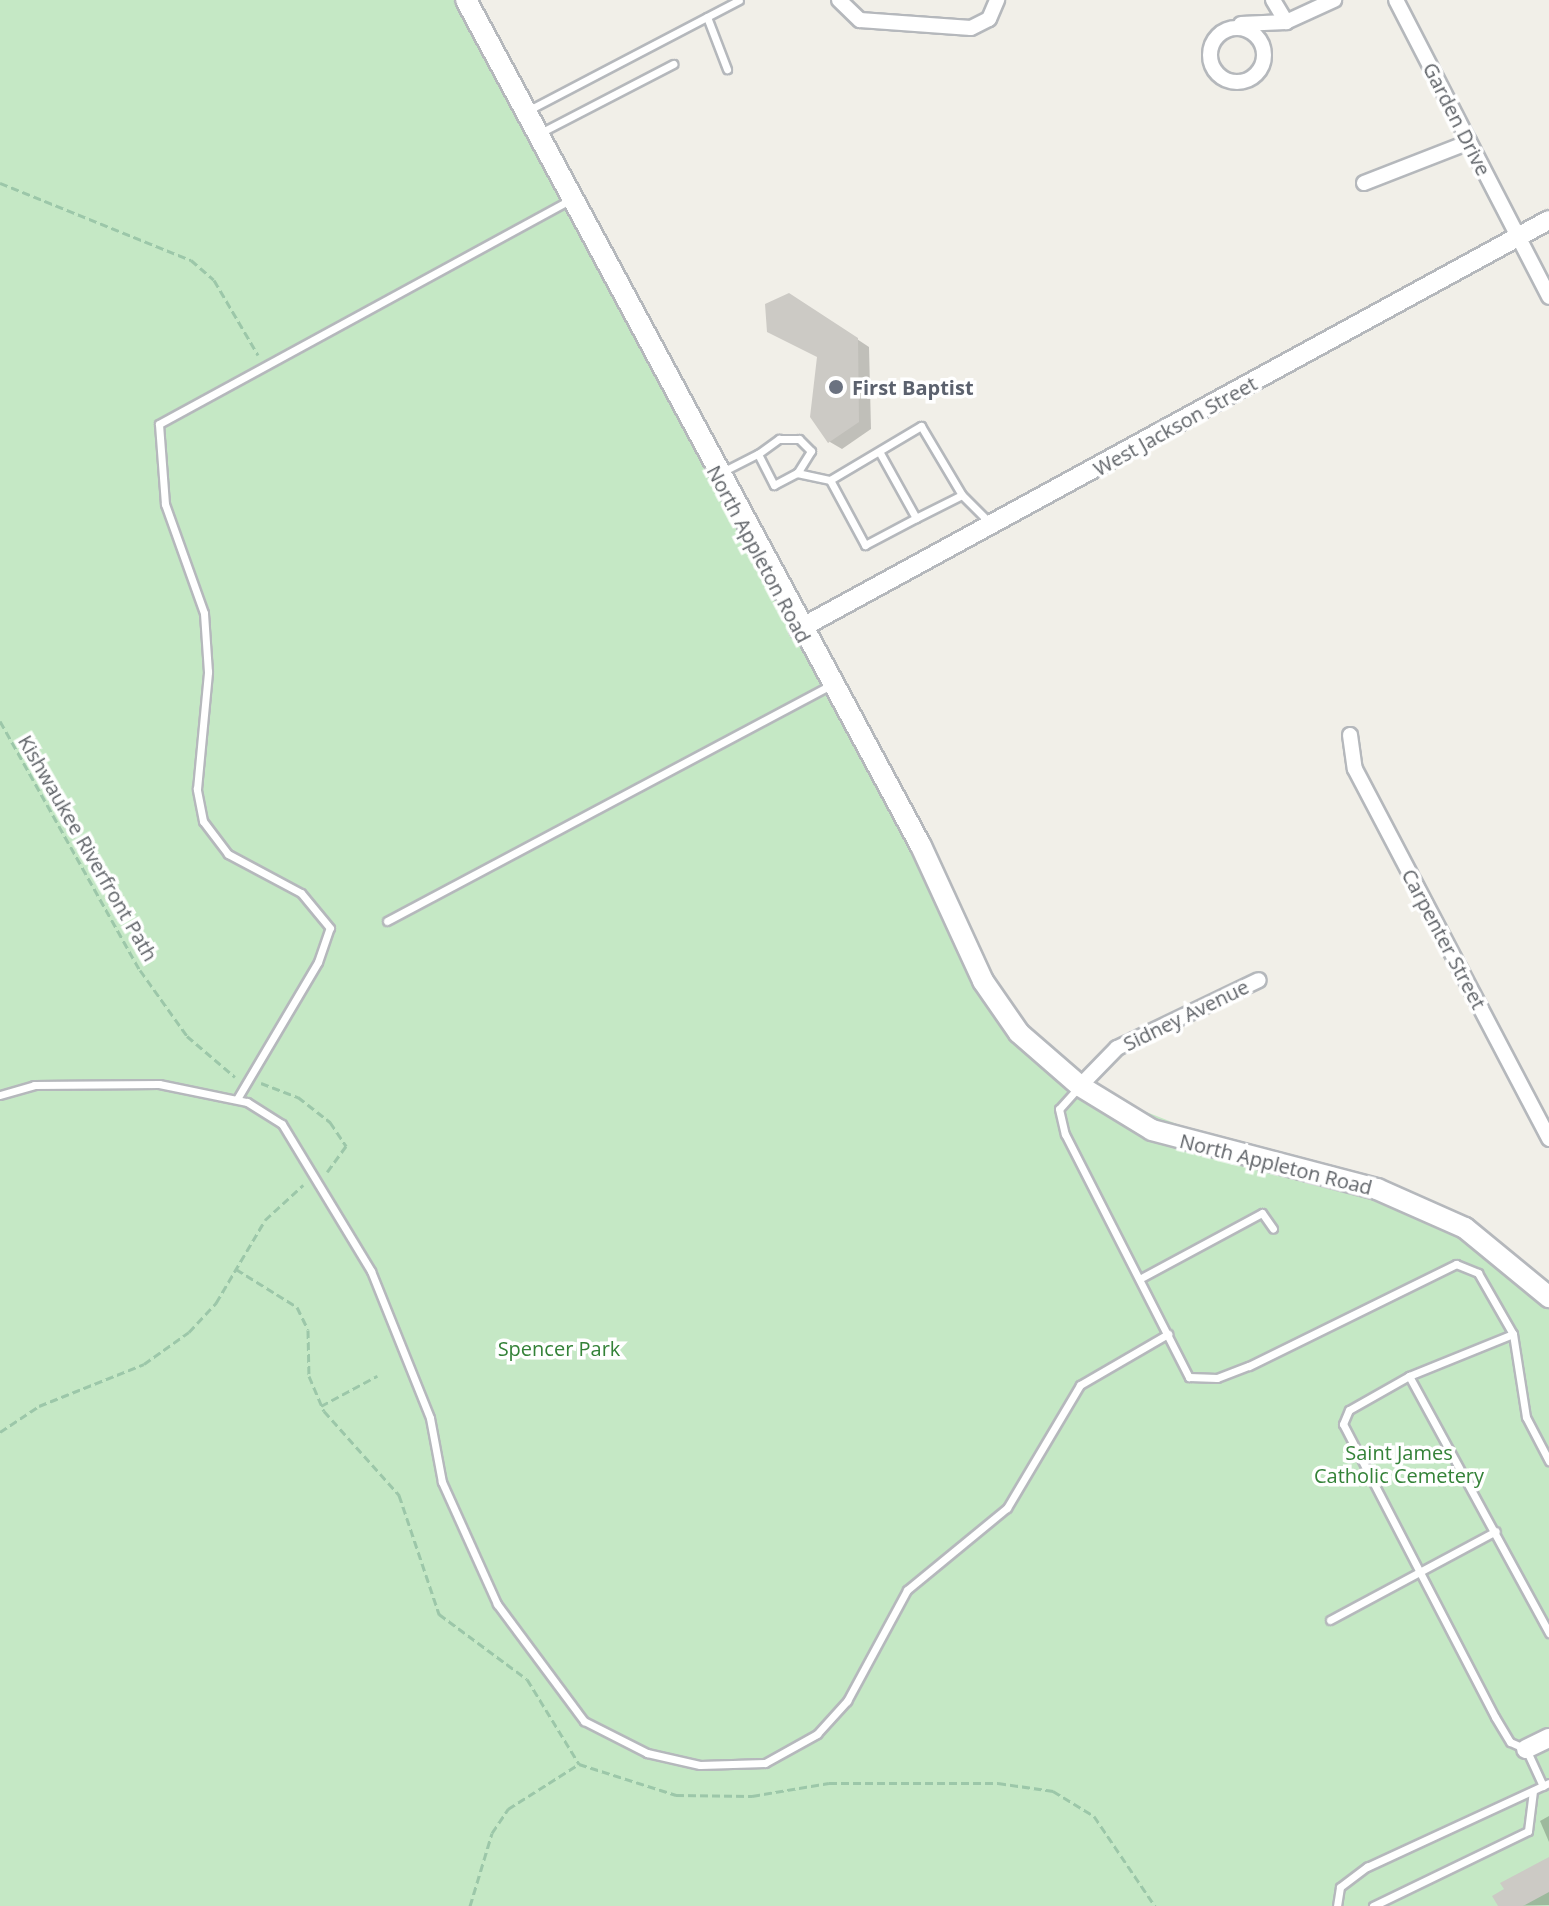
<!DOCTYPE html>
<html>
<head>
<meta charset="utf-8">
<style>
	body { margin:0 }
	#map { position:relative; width:1549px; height:1906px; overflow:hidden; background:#f1efe8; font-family:"Open Sans",sans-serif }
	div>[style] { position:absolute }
	.green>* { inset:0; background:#c5e8c5 }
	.shadow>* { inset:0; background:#0003 }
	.building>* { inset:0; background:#cccac5 }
	.path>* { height:3px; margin-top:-1.5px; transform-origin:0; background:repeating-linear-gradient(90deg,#9cc7a9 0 8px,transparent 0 12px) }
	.roads { filter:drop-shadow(2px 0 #b5b8bc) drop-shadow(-2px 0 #b5b8bc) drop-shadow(0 2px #b5b8bc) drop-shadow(0 -2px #b5b8bc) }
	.service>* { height:7px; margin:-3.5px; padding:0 3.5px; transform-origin:3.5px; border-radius:3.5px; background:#fff }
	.minor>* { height:14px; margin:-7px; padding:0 7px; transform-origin:7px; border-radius:7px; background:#fff }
	.minor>.ring { margin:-7px; padding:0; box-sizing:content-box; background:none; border:14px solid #fff; border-radius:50% }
	.tertiary>* { height:18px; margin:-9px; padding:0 9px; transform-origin:9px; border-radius:9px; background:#fff }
	.secondary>* { height:20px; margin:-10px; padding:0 10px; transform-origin:10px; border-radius:10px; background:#fff }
	.dots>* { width:22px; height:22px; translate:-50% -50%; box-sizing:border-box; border:4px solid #fff; border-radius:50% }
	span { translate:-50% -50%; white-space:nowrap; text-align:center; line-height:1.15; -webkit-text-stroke:7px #fff; paint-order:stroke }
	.street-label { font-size:20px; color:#5f6368 }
	.worship-label { font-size:20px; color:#5b616d; font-weight:700 }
	.left { translate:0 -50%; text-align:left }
	.park-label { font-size:20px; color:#348238 }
</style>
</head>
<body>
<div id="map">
	<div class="green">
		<i style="clip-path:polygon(0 0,467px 0,983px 981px,1080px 1086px,1376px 1202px,1465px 1228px,1549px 1297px,1549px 1906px,0 1906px)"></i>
	</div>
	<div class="shadow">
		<i style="clip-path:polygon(801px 302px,869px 347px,871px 429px,842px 449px,830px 442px,819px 357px)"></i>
		<i style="clip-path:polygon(1549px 1816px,1549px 1842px,1540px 1821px)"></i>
		<i style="clip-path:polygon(1549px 1859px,1549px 1905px,1500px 1906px)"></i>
	</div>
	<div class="building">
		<i style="clip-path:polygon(789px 293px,858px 338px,859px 422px,828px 443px,810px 417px,817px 357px,767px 332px,765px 304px)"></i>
		<i style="clip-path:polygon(1549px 1857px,1549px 1892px,1523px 1906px,1498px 1906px,1492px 1896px,1504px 1889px,1500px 1883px)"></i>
	</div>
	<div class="path">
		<i style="left:0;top:183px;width:206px;rotate:22deg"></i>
		<i style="left:191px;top:260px;width:30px;rotate:41deg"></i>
		<i style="left:214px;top:280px;width:87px;rotate:59.6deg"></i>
		<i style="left:0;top:721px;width:286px;rotate:60.7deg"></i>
		<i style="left:140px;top:970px;width:81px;rotate:54.5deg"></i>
		<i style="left:187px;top:1036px;width:63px;rotate:40.5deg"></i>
		<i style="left:261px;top:1083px;width:40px;rotate:21deg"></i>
		<i style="left:298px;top:1097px;width:41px;rotate:38deg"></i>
		<i style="left:330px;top:1122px;width:29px;rotate:56deg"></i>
		<i style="left:346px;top:1146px;width:32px;rotate:126deg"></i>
		<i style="left:236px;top:1269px;width:72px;rotate:31.9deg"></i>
		<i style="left:297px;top:1307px;width:25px;rotate:64deg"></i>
		<i style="left:308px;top:1330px;width:46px;rotate:88.8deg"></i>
		<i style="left:309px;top:1376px;width:38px;rotate:67deg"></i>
		<i style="left:324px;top:1411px;width:113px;rotate:48.2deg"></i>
		<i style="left:399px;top:1495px;width:126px;rotate:71.4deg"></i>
		<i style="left:439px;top:1614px;width:109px;rotate:36.5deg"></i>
		<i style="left:527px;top:1679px;width:100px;rotate:58.5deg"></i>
		<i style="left:579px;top:1764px;width:102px;rotate:17.7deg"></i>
		<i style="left:676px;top:1795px;width:76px;rotate:0.8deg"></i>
		<i style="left:752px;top:1796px;width:78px;rotate:-9.6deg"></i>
		<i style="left:829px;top:1783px;width:169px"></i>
		<i style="left:998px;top:1783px;width:56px;rotate:8.3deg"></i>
		<i style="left:1053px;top:1791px;width:48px;rotate:31.4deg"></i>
		<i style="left:1094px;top:1816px;width:109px;rotate:55.9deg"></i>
		<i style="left:321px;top:1406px;width:64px;rotate:-28.2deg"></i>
		<i style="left:0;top:1432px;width:47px;rotate:-33.7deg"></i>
		<i style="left:39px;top:1406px;width:113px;rotate:-21.8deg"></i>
		<i style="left:144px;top:1364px;width:55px;rotate:-35.4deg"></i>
		<i style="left:189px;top:1332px;width:40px;rotate:-47deg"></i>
		<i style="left:216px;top:1303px;width:96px;rotate:-59.4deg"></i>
		<i style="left:265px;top:1220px;width:52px;rotate:-42.6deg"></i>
		<i style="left:470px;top:1906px;width:76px;rotate:-73.2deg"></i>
		<i style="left:492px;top:1833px;width:29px;rotate:-56deg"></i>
		<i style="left:508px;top:1809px;width:84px;rotate:-32.4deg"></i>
	</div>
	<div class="roads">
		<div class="service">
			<i style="left:707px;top:17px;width:56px;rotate:69deg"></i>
			<i style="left:527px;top:111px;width:239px;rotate:-27.6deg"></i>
			<i style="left:542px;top:132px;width:148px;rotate:-27.4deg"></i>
			<i style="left:758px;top:454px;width:26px;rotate:-36deg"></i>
			<i style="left:779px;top:439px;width:20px"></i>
			<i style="left:799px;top:439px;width:17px;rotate:45deg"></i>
			<i style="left:811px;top:451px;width:26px;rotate:122deg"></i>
			<i style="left:724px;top:471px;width:38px;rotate:-27deg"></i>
			<i style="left:758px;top:454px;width:35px;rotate:63deg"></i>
			<i style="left:774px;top:485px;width:26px;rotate:-28deg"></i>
			<i style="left:797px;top:473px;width:34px;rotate:12deg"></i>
			<i style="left:830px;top:480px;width:106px;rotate:-30.7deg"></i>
			<i style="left:921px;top:426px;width:80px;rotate:59.3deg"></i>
			<i style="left:962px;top:495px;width:40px;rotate:45deg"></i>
			<i style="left:830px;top:480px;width:74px;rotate:61.7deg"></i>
			<i style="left:865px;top:545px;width:58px;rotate:-27.9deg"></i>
			<i style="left:916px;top:518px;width:74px;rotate:-119deg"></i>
			<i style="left:916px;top:518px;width:51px;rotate:-26.6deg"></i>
			<i style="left:387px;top:921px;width:501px;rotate:-28deg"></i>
			<i style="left:1078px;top:1088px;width:28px;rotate:132deg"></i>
			<i style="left:1059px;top:1109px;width:26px;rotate:77deg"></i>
			<i style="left:1065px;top:1134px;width:273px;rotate:63deg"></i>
			<i style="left:1189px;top:1377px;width:28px;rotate:2deg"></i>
			<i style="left:1217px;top:1378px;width:34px;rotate:-21deg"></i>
			<i style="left:1249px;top:1366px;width:231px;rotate:-26.2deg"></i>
			<i style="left:1456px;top:1264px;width:24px;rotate:22deg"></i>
			<i style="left:1478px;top:1273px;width:70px;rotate:60.2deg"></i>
			<i style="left:1513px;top:1334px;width:84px;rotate:81.1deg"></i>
			<i style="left:1526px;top:1417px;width:50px;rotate:62.4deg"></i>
			<i style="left:0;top:1095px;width:35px;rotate:-16deg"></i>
			<i style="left:34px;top:1085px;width:125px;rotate:-0.5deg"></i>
			<i style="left:159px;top:1084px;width:90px;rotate:11.6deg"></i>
			<i style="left:247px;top:1102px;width:41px;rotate:32.2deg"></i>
			<i style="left:282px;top:1124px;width:172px;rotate:58.8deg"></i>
			<i style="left:371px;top:1271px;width:158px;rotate:68.1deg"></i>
			<i style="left:430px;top:1418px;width:65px;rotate:79.4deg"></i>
			<i style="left:442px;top:1482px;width:134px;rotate:65.7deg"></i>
			<i style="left:497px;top:1604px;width:146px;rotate:53.4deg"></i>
			<i style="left:584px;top:1721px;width:71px;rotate:26.9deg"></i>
			<i style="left:647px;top:1753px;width:54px;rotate:12.8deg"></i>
			<i style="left:700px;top:1765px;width:65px;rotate:-1.8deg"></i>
			<i style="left:765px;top:1763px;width:60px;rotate:-29.1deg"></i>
			<i style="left:817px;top:1734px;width:45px;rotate:-47.7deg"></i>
			<i style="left:847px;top:1701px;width:126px;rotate:-61.6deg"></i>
			<i style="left:907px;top:1590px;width:129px;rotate:-39.4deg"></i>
			<i style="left:1007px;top:1508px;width:143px;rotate:-59.3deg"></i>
			<i style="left:1080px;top:1385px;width:102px;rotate:-30.1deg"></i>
			<i style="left:237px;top:1099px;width:159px;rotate:-59.4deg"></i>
			<i style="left:318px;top:962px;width:36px;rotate:-71deg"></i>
			<i style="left:330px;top:928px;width:45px;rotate:-129.6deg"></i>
			<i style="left:301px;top:893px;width:83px;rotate:-151.9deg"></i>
			<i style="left:228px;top:854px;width:41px;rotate:-127.1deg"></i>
			<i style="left:203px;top:821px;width:33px;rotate:-101deg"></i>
			<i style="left:197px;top:789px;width:118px;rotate:-84.6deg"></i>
			<i style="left:208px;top:672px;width:59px;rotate:-93.9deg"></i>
			<i style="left:204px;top:613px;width:116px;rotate:-109.7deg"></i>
			<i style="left:165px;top:504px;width:80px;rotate:-94.3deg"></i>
			<i style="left:159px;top:424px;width:468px;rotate:-28.6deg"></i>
			<i style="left:1143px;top:1277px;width:135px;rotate:-28.3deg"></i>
			<i style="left:1262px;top:1213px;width:19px;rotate:55deg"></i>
			<i style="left:1409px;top:1376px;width:112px;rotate:-22deg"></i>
			<i style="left:1330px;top:1620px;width:188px;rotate:-28.2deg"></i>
			<i style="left:1543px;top:1786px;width:41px;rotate:-114.7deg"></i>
			<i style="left:1526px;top:1749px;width:17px;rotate:-156deg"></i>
			<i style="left:1510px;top:1742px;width:29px;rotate:-121deg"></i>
			<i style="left:1495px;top:1717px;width:330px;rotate:-117.4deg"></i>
			<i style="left:1343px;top:1424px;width:15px;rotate:-67deg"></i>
			<i style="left:1349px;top:1410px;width:69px;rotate:-29.5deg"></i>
			<i style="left:1409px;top:1376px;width:293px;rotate:61.4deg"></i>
			<i style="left:1337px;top:1906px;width:19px;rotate:-81deg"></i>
			<i style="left:1340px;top:1887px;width:34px;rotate:-37deg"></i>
			<i style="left:1367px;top:1867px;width:200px;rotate:-24.8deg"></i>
			<i style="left:1373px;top:1906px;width:172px;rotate:-25.8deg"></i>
			<i style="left:1528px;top:1831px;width:40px;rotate:-82.9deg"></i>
		</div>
		<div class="minor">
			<i style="left:839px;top:0;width:29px;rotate:44deg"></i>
			<i style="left:860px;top:20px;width:111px;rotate:4.1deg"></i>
			<i style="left:971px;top:28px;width:20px;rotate:-27deg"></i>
			<i style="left:989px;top:19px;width:21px;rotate:-67deg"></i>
			<i style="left:1273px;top:0;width:26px;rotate:59deg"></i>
			<i style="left:1396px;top:0;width:334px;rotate:62.7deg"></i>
			<i style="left:1241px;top:24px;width:45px;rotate:-2.5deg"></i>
			<i style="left:1286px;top:22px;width:53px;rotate:-24.6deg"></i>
			<i class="ring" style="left:1210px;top:28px;width:40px;height:40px"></i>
			<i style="left:1364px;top:183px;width:113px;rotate:-21.3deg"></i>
			<i style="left:1350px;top:735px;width:34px;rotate:82deg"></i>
			<i style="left:1355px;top:769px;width:418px;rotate:62.3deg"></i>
			<i style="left:1080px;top:1086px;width:53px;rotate:-45.8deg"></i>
			<i style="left:1117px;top:1048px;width:157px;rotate:-25.6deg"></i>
		</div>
		<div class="tertiary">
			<i style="left:799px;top:629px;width:854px;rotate:-28.61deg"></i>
			<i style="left:1526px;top:1749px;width:25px;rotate:-26deg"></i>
		</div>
		<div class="secondary">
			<i style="left:466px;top:0;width:961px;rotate:61.73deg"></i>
			<i style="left:921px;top:846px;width:149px;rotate:65.3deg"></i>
			<i style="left:983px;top:981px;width:63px;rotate:55.3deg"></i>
			<i style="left:1019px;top:1033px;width:81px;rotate:41deg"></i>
			<i style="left:1080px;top:1086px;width:84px;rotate:31.4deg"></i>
			<i style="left:1152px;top:1130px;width:233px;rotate:14.7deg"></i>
			<i style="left:1377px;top:1189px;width:96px;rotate:23.9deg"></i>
			<i style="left:1465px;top:1228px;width:109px;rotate:39.4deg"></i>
		</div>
	</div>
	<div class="dots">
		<i style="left:836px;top:387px;background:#6b7280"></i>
	</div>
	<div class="street-label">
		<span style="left:1457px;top:119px;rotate:63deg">Garden Drive</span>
		<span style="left:1175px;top:426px;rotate:-29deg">West Jackson Street</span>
		<span style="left:759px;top:554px;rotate:62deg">North Appleton Road</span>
		<span style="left:88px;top:848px;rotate:60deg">Kishwaukee Riverfront Path</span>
		<span style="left:1444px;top:939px;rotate:62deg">Carpenter Street</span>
		<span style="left:1186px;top:1015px;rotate:-26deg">Sidney Avenue</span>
		<span style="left:1276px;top:1164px;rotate:14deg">North Appleton Road</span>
	</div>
	<div class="worship-label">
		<span class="left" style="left:852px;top:387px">First Baptist</span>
	</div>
	<div class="park-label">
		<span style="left:559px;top:1348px">Spencer Park</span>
		<span style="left:1399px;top:1464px">Saint James<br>Catholic Cemetery</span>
	</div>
</div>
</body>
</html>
